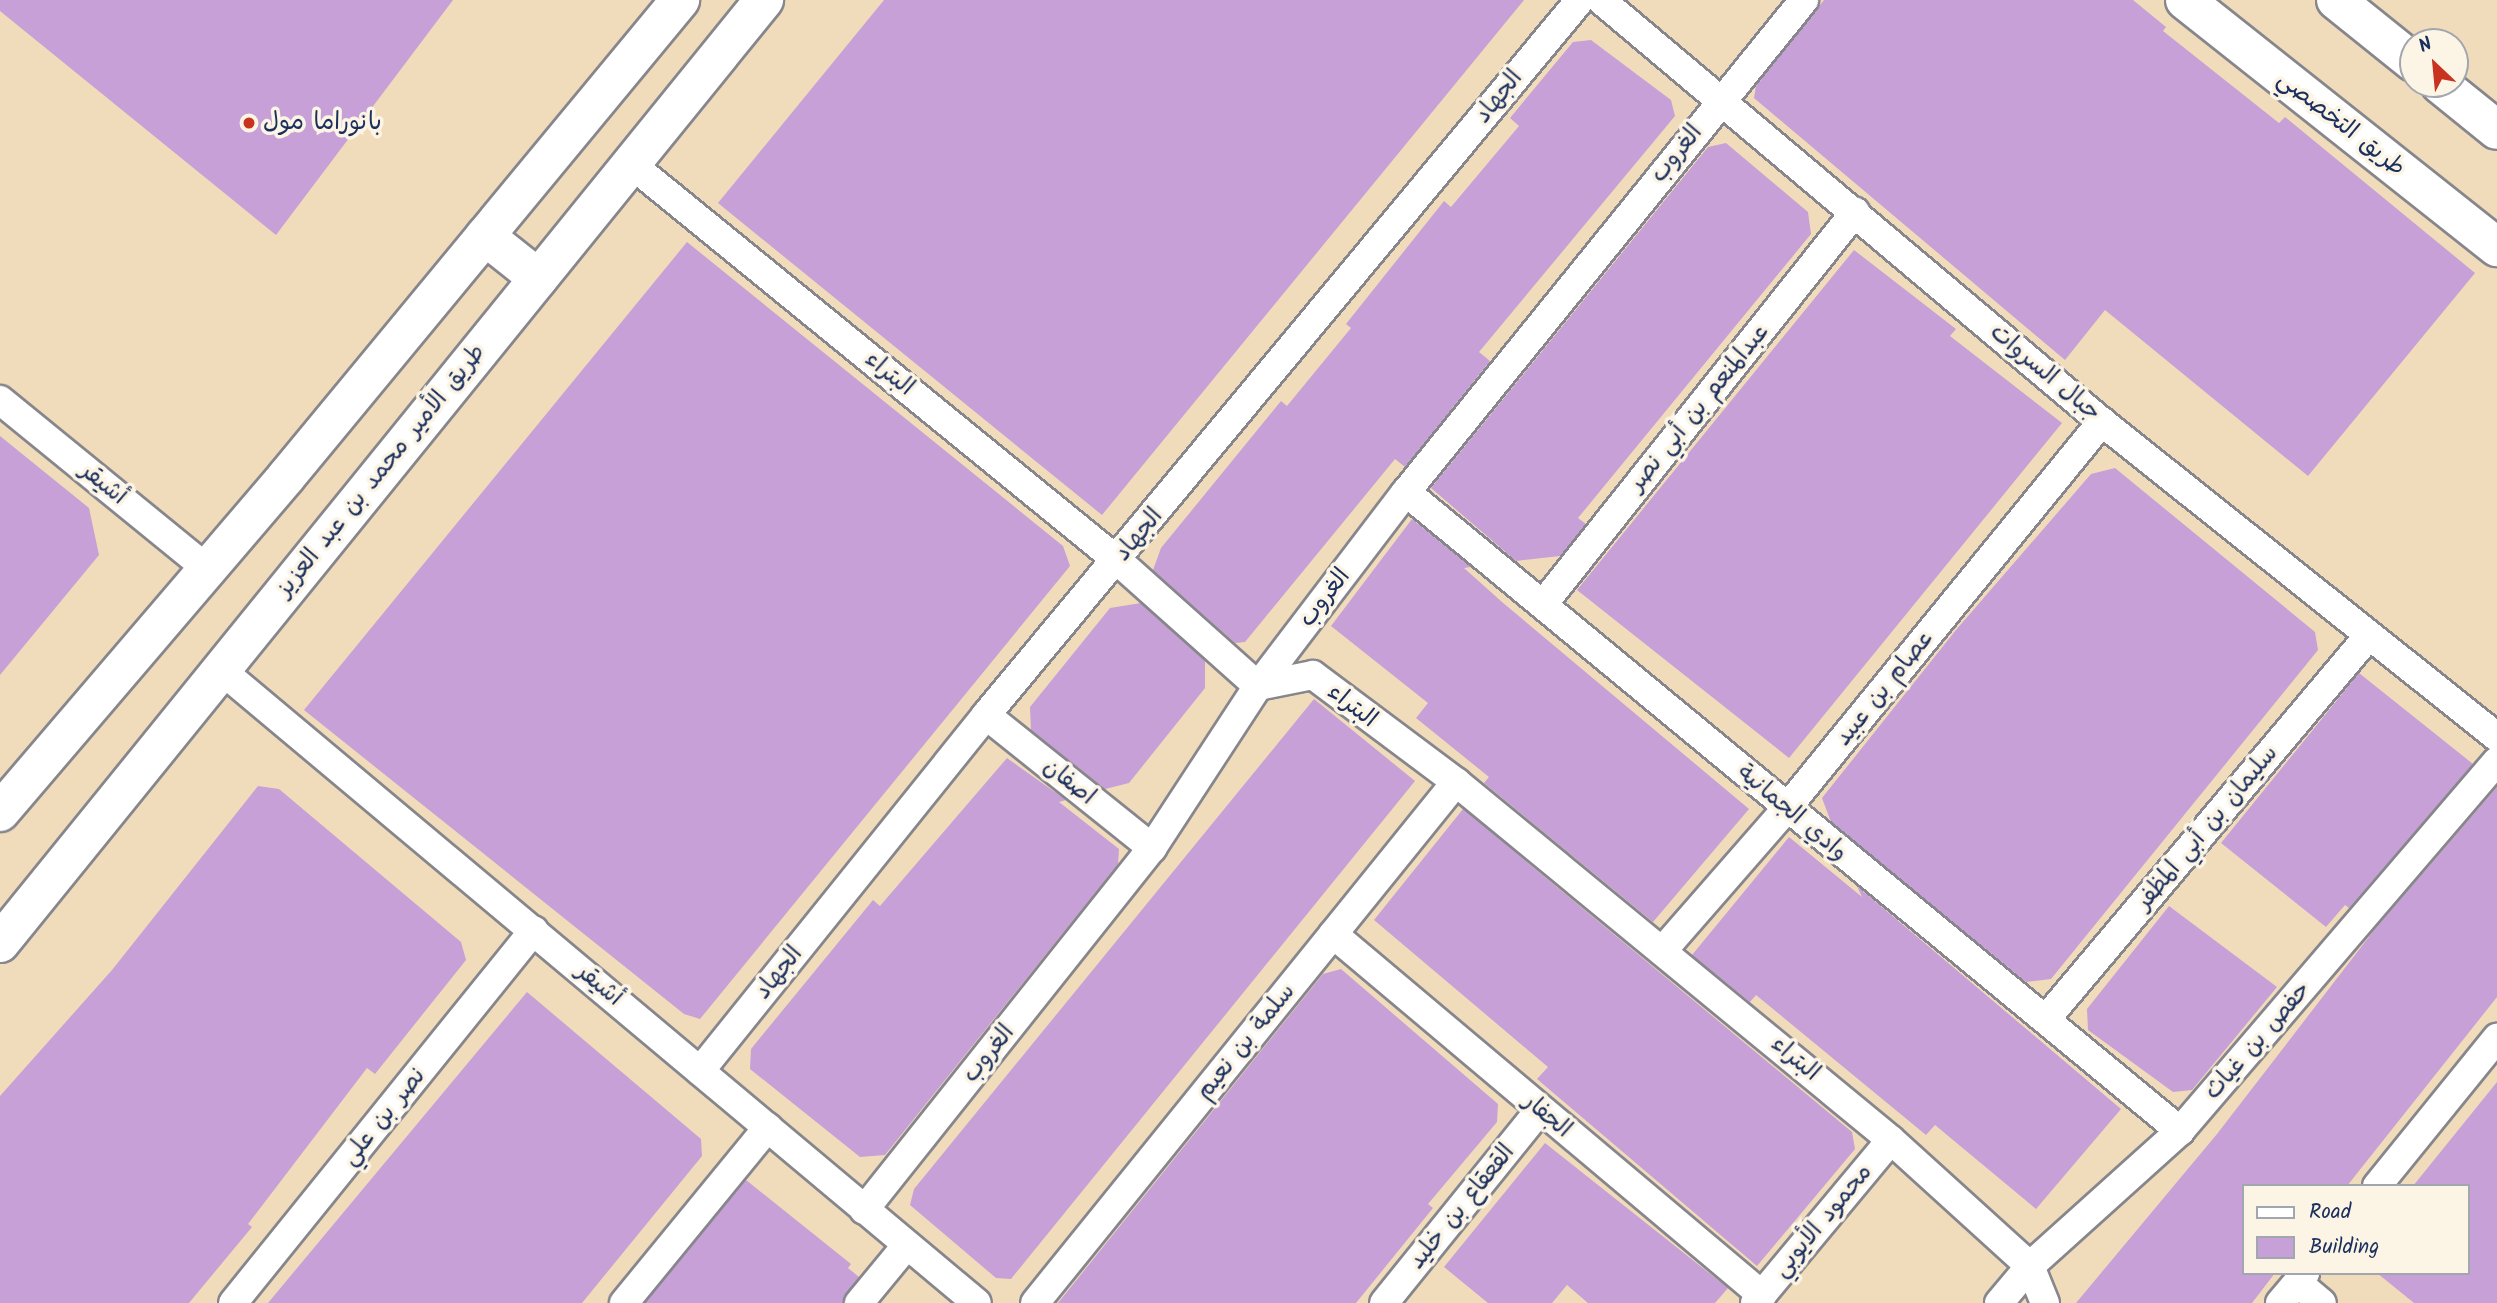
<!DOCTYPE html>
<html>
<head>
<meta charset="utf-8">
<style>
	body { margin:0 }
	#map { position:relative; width:2497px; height:1303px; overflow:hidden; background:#f0dcbb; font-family:Kalam,"Playpen Sans Arabic",sans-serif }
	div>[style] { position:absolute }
	.building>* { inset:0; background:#c6a0d6 }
	.roads { filter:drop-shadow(2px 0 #86868c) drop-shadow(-2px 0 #86868c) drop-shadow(0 2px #86868c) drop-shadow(0 -2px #86868c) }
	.street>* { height:28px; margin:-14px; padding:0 14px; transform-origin:14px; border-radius:14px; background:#fff }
	.secondary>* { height:38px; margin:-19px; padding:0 19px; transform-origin:19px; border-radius:19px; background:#fff }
	.primary>* { height:38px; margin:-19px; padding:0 19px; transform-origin:19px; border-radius:19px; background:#fff }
	.dots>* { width:19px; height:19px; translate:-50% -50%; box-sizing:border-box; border:4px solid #fcf5e5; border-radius:50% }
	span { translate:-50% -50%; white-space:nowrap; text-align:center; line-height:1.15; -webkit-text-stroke:7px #fcf5e5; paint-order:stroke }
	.street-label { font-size:24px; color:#1b2f5e }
	.poi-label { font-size:24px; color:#1b2f5e }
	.left { translate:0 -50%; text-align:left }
	.legend { position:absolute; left:2242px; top:1184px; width:228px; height:91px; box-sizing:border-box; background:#fcf5e5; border:2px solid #a2a6af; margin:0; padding:9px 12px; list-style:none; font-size:21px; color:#1b2f5e }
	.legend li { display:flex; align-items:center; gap:14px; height:35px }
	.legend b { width:35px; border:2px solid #a2a6af }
	.north { position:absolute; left:2399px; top:28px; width:70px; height:70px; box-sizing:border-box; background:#fcf5e5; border:2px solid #a2a6af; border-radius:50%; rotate:334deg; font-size:19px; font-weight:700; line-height:28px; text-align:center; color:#1b2f5e }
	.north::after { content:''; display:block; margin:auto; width:24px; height:32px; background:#c8321e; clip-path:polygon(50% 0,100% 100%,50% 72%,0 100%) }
</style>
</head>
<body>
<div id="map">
	<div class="building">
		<i style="clip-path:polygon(0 0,453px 0,276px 235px,0 11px)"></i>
		<i style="clip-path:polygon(884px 0,1524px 0,1102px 515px,718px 203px)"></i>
		<i style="clip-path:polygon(1824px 0,2133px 0,2166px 27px,2163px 31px,2279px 123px,2285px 117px,2475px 273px,2308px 476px,2105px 310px,2065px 360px,1754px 98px,1756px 86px)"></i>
		<i style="clip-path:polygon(1591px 40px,1671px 100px,1675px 116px,1479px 352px,1490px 361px,1405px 467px,1395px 459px,1245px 642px,1235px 643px,1153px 570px,1161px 548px,1281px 401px,1287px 406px,1351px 328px,1346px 324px,1444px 201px,1451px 207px,1519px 126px,1510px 118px,1573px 42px)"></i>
		<i style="clip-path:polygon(1726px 143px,1808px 212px,1811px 234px,1578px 518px,1586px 524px,1560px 556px,1516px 561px,1431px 488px,1708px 147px)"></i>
		<i style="clip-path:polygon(687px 242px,1063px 546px,1070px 566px,700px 1019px,684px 1014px,304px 710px)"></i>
		<i style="clip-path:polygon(1854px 250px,1956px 329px,1950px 336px,2062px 423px,1789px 758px,1577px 590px)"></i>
		<i style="clip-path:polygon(0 436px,89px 508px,99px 555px,0 675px)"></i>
		<i style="clip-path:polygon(2115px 468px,2315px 632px,2318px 650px,2051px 979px,2026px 982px,1831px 822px,1822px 798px,1956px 630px,2091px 474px)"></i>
		<i style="clip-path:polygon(1412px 519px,1471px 567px,1464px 568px,1502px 602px,1749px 809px,1653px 922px,1484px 783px,1489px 777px,1416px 718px,1428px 703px,1331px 626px)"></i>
		<i style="clip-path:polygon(1141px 603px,1205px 661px,1205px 688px,1129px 783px,1105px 789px,1031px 730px,1030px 707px,1110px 608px)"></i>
		<i style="clip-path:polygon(2359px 673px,2473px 764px,2349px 908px,2345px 905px,2326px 927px,2221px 843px)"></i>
		<i style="clip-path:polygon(1314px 699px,1415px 781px,1011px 1279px,996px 1278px,910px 1205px,914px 1189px)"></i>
		<i style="clip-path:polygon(1007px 758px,1066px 800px,1059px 802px,1119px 849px,1118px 864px,885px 1155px,860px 1157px,750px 1069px,751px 1049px,873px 900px,880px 906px)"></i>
		<i style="clip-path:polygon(258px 786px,279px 789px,461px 942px,466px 960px,375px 1074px,367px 1068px,248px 1224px,252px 1227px,189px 1303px,0 1303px,0 1096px,112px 970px)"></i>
		<i style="clip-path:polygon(2497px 787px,2497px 997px,2347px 1186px,2243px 1186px,2243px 1273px,2275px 1273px,2252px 1303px,2076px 1303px,2217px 1134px,2375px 929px)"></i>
		<i style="clip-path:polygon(1463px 809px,1852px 1132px,1855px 1149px,1757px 1266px,1537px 1079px,1548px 1067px,1374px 920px)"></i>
		<i style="clip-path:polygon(1789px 837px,1862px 897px,1857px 886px,2121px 1109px,2036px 1209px,1935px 1125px,1926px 1135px,1756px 995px,1750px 1002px,1692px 955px)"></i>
		<i style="clip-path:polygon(2169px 906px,2277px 987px,2192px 1090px,2173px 1092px,2088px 1030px,2087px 1009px)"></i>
		<i style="clip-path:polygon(1341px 969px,1498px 1104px,1497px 1122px,1428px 1204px,1433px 1208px,1356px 1303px,1058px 1303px,1323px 974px)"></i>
		<i style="clip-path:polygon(527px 992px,701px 1139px,702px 1156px,582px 1303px,268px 1303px)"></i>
		<i style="clip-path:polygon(2497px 1082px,2497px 1303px,2414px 1303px,2377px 1273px,2467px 1273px,2467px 1186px,2413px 1186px)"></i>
		<i style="clip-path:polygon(1545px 1143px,1728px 1288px,1715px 1303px,1588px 1303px,1567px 1285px,1552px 1303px,1488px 1303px,1444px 1267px)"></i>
		<i style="clip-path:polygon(746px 1180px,851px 1264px,848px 1268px,859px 1277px,843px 1303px,645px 1303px)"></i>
	</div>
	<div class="roads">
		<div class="street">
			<i style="left:1601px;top:0;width:655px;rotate:40.11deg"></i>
			<i style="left:2102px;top:422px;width:505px;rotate:38.57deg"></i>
			<i style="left:631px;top:164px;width:628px;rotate:39.19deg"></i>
			<i style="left:1118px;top:561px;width:188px;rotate:41.8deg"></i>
			<i style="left:0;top:400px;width:266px;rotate:39.2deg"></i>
			<i style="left:1406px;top:492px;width:1004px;rotate:39.54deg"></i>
			<i style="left:1544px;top:603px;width:500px;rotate:-51.5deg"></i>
			<i style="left:220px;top:669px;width:987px;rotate:39.95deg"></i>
			<i style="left:1258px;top:686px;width:56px;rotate:-11.3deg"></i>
			<i style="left:1313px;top:675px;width:179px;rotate:36.8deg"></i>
			<i style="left:1456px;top:782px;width:563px;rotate:39.45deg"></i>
			<i style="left:1891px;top:1140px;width:188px;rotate:42.2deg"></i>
			<i style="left:2030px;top:1266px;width:40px;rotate:68deg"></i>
			<i style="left:986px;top:715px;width:213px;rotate:38.7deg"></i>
			<i style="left:1333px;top:934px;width:561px;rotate:40.08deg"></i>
			<i style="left:1664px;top:949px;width:186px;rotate:-48.9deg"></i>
			<i style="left:1786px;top:809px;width:500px;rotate:-50.8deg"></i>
			<i style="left:2046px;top:1019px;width:500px;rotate:-49.9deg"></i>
			<i style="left:700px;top:1071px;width:457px;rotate:-51.2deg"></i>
			<i style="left:986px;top:715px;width:930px;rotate:-50.28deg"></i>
			<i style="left:2377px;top:1186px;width:191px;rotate:-51deg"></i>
			<i style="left:864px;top:1210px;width:463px;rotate:-51.5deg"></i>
			<i style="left:1152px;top:848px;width:194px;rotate:-56.8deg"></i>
			<i style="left:1258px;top:686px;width:244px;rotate:-52.7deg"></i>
			<i style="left:1406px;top:492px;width:633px;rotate:-51.03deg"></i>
			<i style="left:2298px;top:1283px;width:31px;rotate:40deg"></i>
			<i style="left:233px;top:1303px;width:479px;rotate:-51.1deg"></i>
			<i style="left:624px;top:1303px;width:227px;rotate:-50.7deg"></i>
			<i style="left:859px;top:1303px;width:74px;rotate:-50.5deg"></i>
			<i style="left:1035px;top:1303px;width:670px;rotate:-51.06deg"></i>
			<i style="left:1384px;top:1303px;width:248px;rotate:-51.1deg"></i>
			<i style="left:1755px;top:1303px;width:212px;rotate:-50.2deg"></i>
			<i style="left:1999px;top:1303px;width:48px;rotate:-50deg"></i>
			<i style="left:2030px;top:1266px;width:202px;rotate:-42deg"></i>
			<i style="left:2180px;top:1131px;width:487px;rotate:-49.4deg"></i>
			<i style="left:2280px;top:1303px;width:39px;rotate:-50deg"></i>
		</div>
		<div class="secondary">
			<i style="left:485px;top:236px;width:68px;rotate:38.4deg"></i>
			<i style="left:0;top:812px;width:440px;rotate:-49.5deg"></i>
			<i style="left:286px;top:477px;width:619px;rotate:-50.44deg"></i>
			<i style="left:0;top:943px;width:1214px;rotate:-50.99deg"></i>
		</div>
		<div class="primary">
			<i style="left:2185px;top:0;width:398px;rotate:38.4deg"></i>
			<i style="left:2336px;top:0;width:99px;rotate:38.8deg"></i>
			<i style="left:2440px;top:84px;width:73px;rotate:38.9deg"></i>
		</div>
	</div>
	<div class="dots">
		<i style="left:249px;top:123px;background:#c8321e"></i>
	</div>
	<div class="street-label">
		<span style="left:1499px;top:97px;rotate:-51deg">الجهاد</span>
		<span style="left:2341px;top:124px;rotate:38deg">طريق التخصصي</span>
		<span style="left:1677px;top:154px;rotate:-51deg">الغروب</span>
		<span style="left:2045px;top:373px;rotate:40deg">جبال السروات</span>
		<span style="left:889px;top:374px;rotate:39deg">البتراء</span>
		<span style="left:1699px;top:408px;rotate:-51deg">عبدالمنعم بن أبي نصر</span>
		<span style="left:381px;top:471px;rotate:-51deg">طريق الأمير محمد بن عبد العزيز</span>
		<span style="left:103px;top:484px;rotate:39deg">أشيقر</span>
		<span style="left:1139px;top:535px;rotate:-50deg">الجهاد</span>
		<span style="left:1325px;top:598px;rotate:-52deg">الغروب</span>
		<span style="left:1885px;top:688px;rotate:-51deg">عصام بن عبيد</span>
		<span style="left:1352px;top:706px;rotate:38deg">البتراء</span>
		<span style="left:1069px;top:782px;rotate:39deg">اصفان</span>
		<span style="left:1792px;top:813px;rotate:40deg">وادي الجمانية</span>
		<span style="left:2207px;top:828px;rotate:-50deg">سليمان بن أبي المظفر</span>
		<span style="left:779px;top:973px;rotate:-51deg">الجهاد</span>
		<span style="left:599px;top:985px;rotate:40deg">أشيقر</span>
		<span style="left:2258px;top:1041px;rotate:-49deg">حفص بن غياث</span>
		<span style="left:1246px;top:1042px;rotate:-51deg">سلمة بن نعيم</span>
		<span style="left:989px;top:1054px;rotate:-51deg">الغروب</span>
		<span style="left:1795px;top:1059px;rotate:40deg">البتراء</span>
		<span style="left:1547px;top:1116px;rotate:40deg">الجفار</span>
		<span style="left:384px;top:1117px;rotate:-51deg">نصر بن علي</span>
		<span style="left:1462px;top:1207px;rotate:-51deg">القعقاع بن خليد</span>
		<span style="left:1823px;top:1221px;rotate:-50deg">محمود الأيوبي</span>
	</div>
	<div class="poi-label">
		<span class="left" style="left:263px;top:123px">بانوراما مول</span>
	</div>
	<ul class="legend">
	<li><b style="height:9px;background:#fff"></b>Road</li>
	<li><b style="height:19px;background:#c6a0d6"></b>Building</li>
	</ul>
	<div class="north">N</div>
</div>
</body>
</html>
